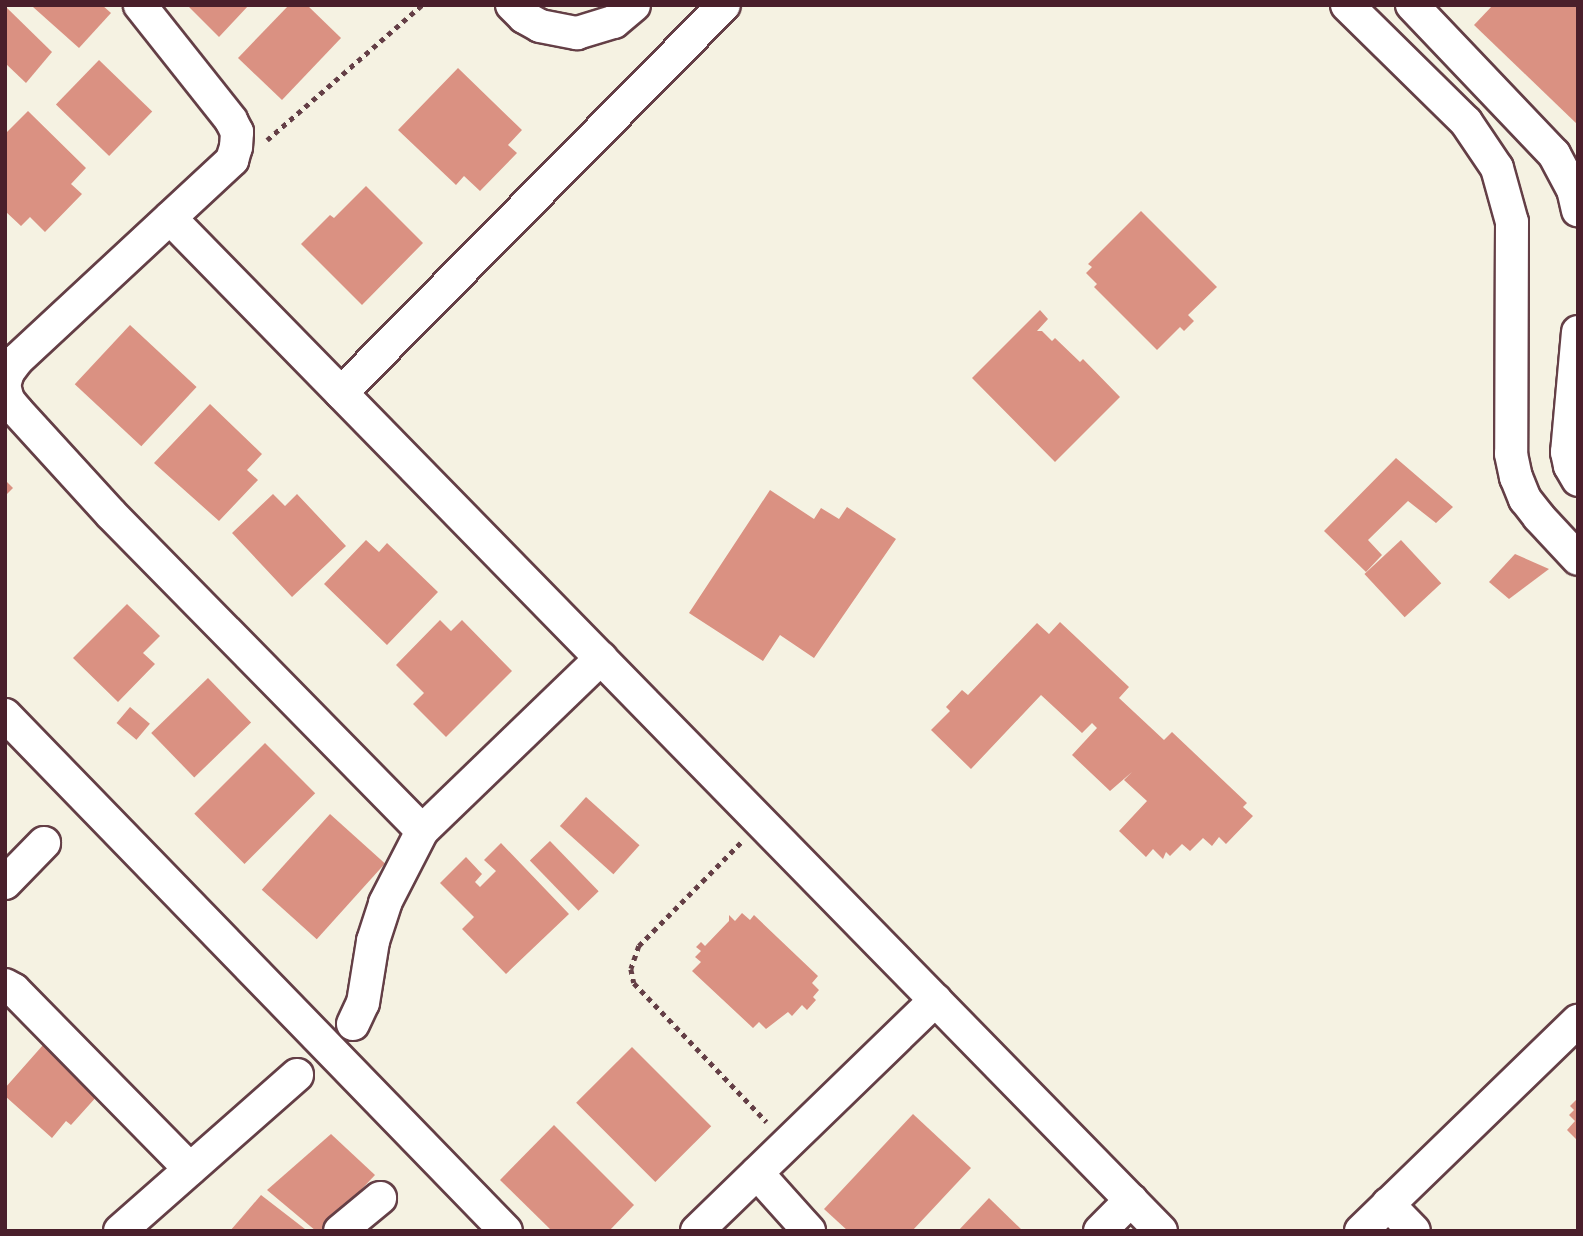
<!DOCTYPE html>
<html>
<head>
<meta charset="utf-8">
<style>
	body { margin:0 }
	#map { position:relative; width:1583px; height:1236px; overflow:hidden; background:#f5f2e2; font-family:"IM FELL Great Primer",serif }
	div>[style] { position:absolute }
	.building>* { inset:0; background:#da9182; transform-origin:0 0 }
	.path>* { height:4.5px; margin-top:-2.25px; transform-origin:0; background:repeating-linear-gradient(90deg,#643f46 0 5px,transparent 0 10px) }
	.roads { filter:drop-shadow(2px 0 #643f46) drop-shadow(-2px 0 #643f46) drop-shadow(0 2px #643f46) drop-shadow(0 -2px #643f46) }
	.minor>* { height:32px; margin:-16px; padding:0 16px; transform-origin:16px; border-radius:16px; background:#fff }
	span { translate:-50% -50%; white-space:nowrap; text-align:center; line-height:1.15; -webkit-text-stroke:7px #fff; paint-order:stroke }
	.frame { position:absolute; inset:0; border:7px solid #4a1f2b; pointer-events:none }
</style>
</head>
<body>
<div id="map">
	<div class="building">
		<i style="clip-path:polygon(35px 5px,102px 5px,111px 13px,79px 48px,33px 7px)"></i>
		<i style="clip-path:polygon(187px 5px,249px 5px,219px 37px)"></i>
		<i style="clip-path:polygon(289px 5px,307px 5px,341px 38px,282px 100px,238px 58px)"></i>
		<i style="clip-path:polygon(1493px 5px,1578px 6px,1578px 125px,1474px 25px)"></i>
		<i style="clip-path:polygon(5px 6px,52px 52px,26px 83px,5px 63px)"></i>
		<i style="left:99px;top:60px;width:74px;height:62px;rotate:44deg"></i>
		<i style="clip-path:polygon(458px 68px,522px 130px,508px 145px,517px 153px,480px 191px,464px 176px,456px 185px,398px 130px)"></i>
		<i style="clip-path:polygon(28px 111px,86px 168px,71px 184px,82px 194px,45px 232px,30px 217px,21px 226px,5px 211px,5px 134px)"></i>
		<i style="clip-path:polygon(366px 186px,423px 243px,362px 305px,301px 244px,330px 215px,334px 218px)"></i>
		<i style="clip-path:polygon(1141px 211px,1217px 287px,1188px 315px,1194px 321px,1184px 331px,1180px 327px,1157px 350px,1094px 287px,1097px 284px,1086px 273px,1092px 267px,1088px 264px)"></i>
		<i style="clip-path:polygon(1040px 310px,1048px 319px,1037px 331px,1042px 331px,1052px 341px,1055px 338px,1080px 362px,1083px 359px,1120px 397px,1055px 462px,972px 378px)"></i>
		<i style="left:130px;top:325px;width:91px;height:81px;rotate:43deg"></i>
		<i style="clip-path:polygon(210px 404px,262px 454px,247px 470px,258px 480px,219px 521px,154px 463px)"></i>
		<i style="clip-path:polygon(1396px 458px,1453px 507px,1436px 523px,1408px 501px,1368px 540px,1382px 555px,1366px 572px,1324px 531px)"></i>
		<i style="clip-path:polygon(5px 480px,13px 488px,5px 496px)"></i>
		<i style="clip-path:polygon(770px 490px,814px 519px,821px 508px,839px 519px,847px 507px,896px 539px,814px 658px,780px 635px,763px 661px,689px 613px)"></i>
		<i style="clip-path:polygon(273px 494px,285px 506px,297px 494px,346px 546px,292px 597px,232px 533px)"></i>
		<i style="clip-path:polygon(366px 540px,379px 552px,387px 543px,438px 592px,387px 645px,324px 584px)"></i>
		<i style="left:1401px;top:540px;width:59px;height:50px;rotate:47deg"></i>
		<i style="clip-path:polygon(1515px 554px,1549px 569px,1509px 599px,1489px 582px)"></i>
		<i style="clip-path:polygon(127px 604px,160px 636px,143px 653px,155px 664px,118px 702px,73px 658px)"></i>
		<i style="clip-path:polygon(440px 620px,451px 631px,462px 620px,512px 671px,446px 737px,413px 704px,424px 693px,396px 665px)"></i>
		<i style="clip-path:polygon(1060px 622px,1129px 687px,1119px 698px,1164px 740px,1172px 732px,1247px 803px,1243px 807px,1253px 816px,1226px 844px,1219px 837px,1212px 846px,1203px 838px,1190px 851px,1182px 844px,1170px 856px,1166px 852px,1163px 859px,1153px 849px,1146px 857px,1119px 831px,1147px 801px,1124px 780px,1132px 772px,1110px 791px,1072px 755px,1097px 728px,1092px 723px,1082px 733px,1041px 695px,971px 769px,931px 730px,950px 711px,946px 707px,962px 690px,968px 695px,1037px 623px,1049px 634px)"></i>
		<i style="left:208px;top:678px;width:62px;height:79px;rotate:46deg"></i>
		<i style="left:130px;top:707px;width:26px;height:21px;rotate:40deg"></i>
		<i style="left:265px;top:743px;width:71px;height:100px;rotate:45deg"></i>
		<i style="left:586px;top:797px;width:72px;height:39px;rotate:42deg"></i>
		<i style="left:330px;top:814px;width:74px;height:102px;rotate:42deg"></i>
		<i style="left:550px;top:841px;width:70px;height:28px;rotate:46deg"></i>
		<i style="clip-path:polygon(501px 843px,569px 914px,506px 974px,462px 929px,474px 917px,440px 883px,466px 857px,482px 874px,475px 882px,480px 887px,496px 871px,484px 860px)"></i>
		<i style="clip-path:polygon(742px 913px,750px 920px,754px 915px,818px 976px,812px 983px,819px 990px,813px 997px,816px 1000px,807px 1010px,802px 1005px,792px 1016px,788px 1012px,766px 1029px,759px 1022px,753px 1028px,692px 971px,701px 962px,695px 957px,701px 951px,696px 947px,701px 942px,705px 946px,729px 921px,729px 915px,735px 921px)"></i>
		<i style="clip-path:polygon(43px 1045px,98px 1095px,71px 1125px,66px 1121px,52px 1138px,5px 1096px,5px 1088px)"></i>
		<i style="left:632px;top:1047px;width:112px;height:79px;rotate:45deg"></i>
		<i style="clip-path:polygon(1578px 1098px,1578px 1141px,1567px 1130px,1575px 1121px,1569px 1115px,1574px 1110px,1570px 1106px)"></i>
		<i style="clip-path:polygon(913px 1114px,971px 1168px,912px 1231px,848px 1231px,824px 1209px)"></i>
		<i style="clip-path:polygon(554px 1125px,634px 1205px,609px 1231px,552px 1231px,500px 1180px)"></i>
		<i style="clip-path:polygon(331px 1134px,375px 1175px,322px 1231px,316px 1231px,267px 1190px)"></i>
		<i style="clip-path:polygon(261px 1195px,305px 1229px,230px 1231px)"></i>
		<i style="clip-path:polygon(989px 1198px,1023px 1231px,958px 1231px)"></i>
	</div>
	<div class="path">
		<i style="left:267px;top:140px;width:206px;rotate:-41.1deg"></i>
		<i style="left:741px;top:843px;width:145px;rotate:134.7deg"></i>
		<i style="left:639px;top:946px;width:24px;rotate:109deg"></i>
		<i style="left:631px;top:969px;width:14px;rotate:78deg"></i>
		<i style="left:634px;top:983px;width:192px;rotate:46.3deg"></i>
	</div>
	<div class="roads">
		<div class="minor">
			<i style="left:512px;top:5px;width:17px;rotate:45deg"></i>
			<i style="left:524px;top:17px;width:18px;rotate:29deg"></i>
			<i style="left:540px;top:26px;width:38px;rotate:11deg"></i>
			<i style="left:577px;top:33px;width:39px;rotate:-17deg"></i>
			<i style="left:614px;top:22px;width:26px;rotate:-40deg"></i>
			<i style="left:1347px;top:5px;width:167px;rotate:44.5deg"></i>
			<i style="left:1466px;top:122px;width:55px;rotate:56deg"></i>
			<i style="left:1497px;top:168px;width:56px;rotate:74.5deg"></i>
			<i style="left:1512px;top:222px;width:232px;rotate:90.2deg"></i>
			<i style="left:1511px;top:454px;width:24px;rotate:78deg"></i>
			<i style="left:1516px;top:477px;width:24px;rotate:68deg"></i>
			<i style="left:1525px;top:499px;width:23px;rotate:52deg"></i>
			<i style="left:1539px;top:517px;width:57px;rotate:47.1deg"></i>
			<i style="left:1412px;top:5px;width:206px;rotate:46.4deg"></i>
			<i style="left:1554px;top:154px;width:40px;rotate:62deg"></i>
			<i style="left:1573px;top:189px;width:22px;rotate:77deg"></i>
			<i style="left:170px;top:218px;width:1417px;rotate:45.63deg"></i>
			<i style="left:1578px;top:332px;width:121px;rotate:95.2deg"></i>
			<i style="left:1567px;top:452px;width:14px;rotate:78deg"></i>
			<i style="left:1570px;top:466px;width:16px;rotate:60deg"></i>
			<i style="left:5px;top:382px;width:10px;rotate:-73deg"></i>
			<i style="left:8px;top:372px;width:15px;rotate:-53deg"></i>
			<i style="left:17px;top:360px;width:294px;rotate:-42.9deg"></i>
			<i style="left:232px;top:160px;width:14px;rotate:-73deg"></i>
			<i style="left:236px;top:147px;width:15px;rotate:-86deg"></i>
			<i style="left:237px;top:132px;width:13px;rotate:-117deg"></i>
			<i style="left:231px;top:120px;width:147px;rotate:-128.4deg"></i>
			<i style="left:5px;top:389px;width:11px;rotate:75deg"></i>
			<i style="left:8px;top:400px;width:14px;rotate:51deg"></i>
			<i style="left:17px;top:411px;width:139px;rotate:47.6deg"></i>
			<i style="left:111px;top:514px;width:444px;rotate:45.5deg"></i>
			<i style="left:341px;top:393px;width:545px;rotate:-45.37deg"></i>
			<i style="left:5px;top:715px;width:719px;rotate:45.85deg"></i>
			<i style="left:5px;top:883px;width:56px;rotate:-45.7deg"></i>
			<i style="left:5px;top:985px;width:10px;rotate:29deg"></i>
			<i style="left:14px;top:990px;width:251px;rotate:45.5deg"></i>
			<i style="left:353px;top:1024px;width:23px;rotate:-65deg"></i>
			<i style="left:363px;top:1003px;width:63px;rotate:-80.8deg"></i>
			<i style="left:373px;top:941px;width:40px;rotate:-72deg"></i>
			<i style="left:385px;top:903px;width:81px;rotate:-62.8deg"></i>
			<i style="left:422px;top:831px;width:249px;rotate:-44deg"></i>
			<i style="left:757px;top:1173px;width:78px;rotate:48.1deg"></i>
			<i style="left:1388px;top:1204px;width:37px;rotate:46deg"></i>
			<i style="left:120px;top:1231px;width:236px;rotate:-41.4deg"></i>
			<i style="left:340px;top:1231px;width:52px;rotate:-39.5deg"></i>
			<i style="left:697px;top:1231px;width:332px;rotate:-44.1deg"></i>
			<i style="left:1100px;top:1231px;width:44px;rotate:-45deg"></i>
			<i style="left:1361px;top:1231px;width:302px;rotate:-44.1deg"></i>
		</div>
	</div>
	<div class="frame"></div>
</div>
</body>
</html>
